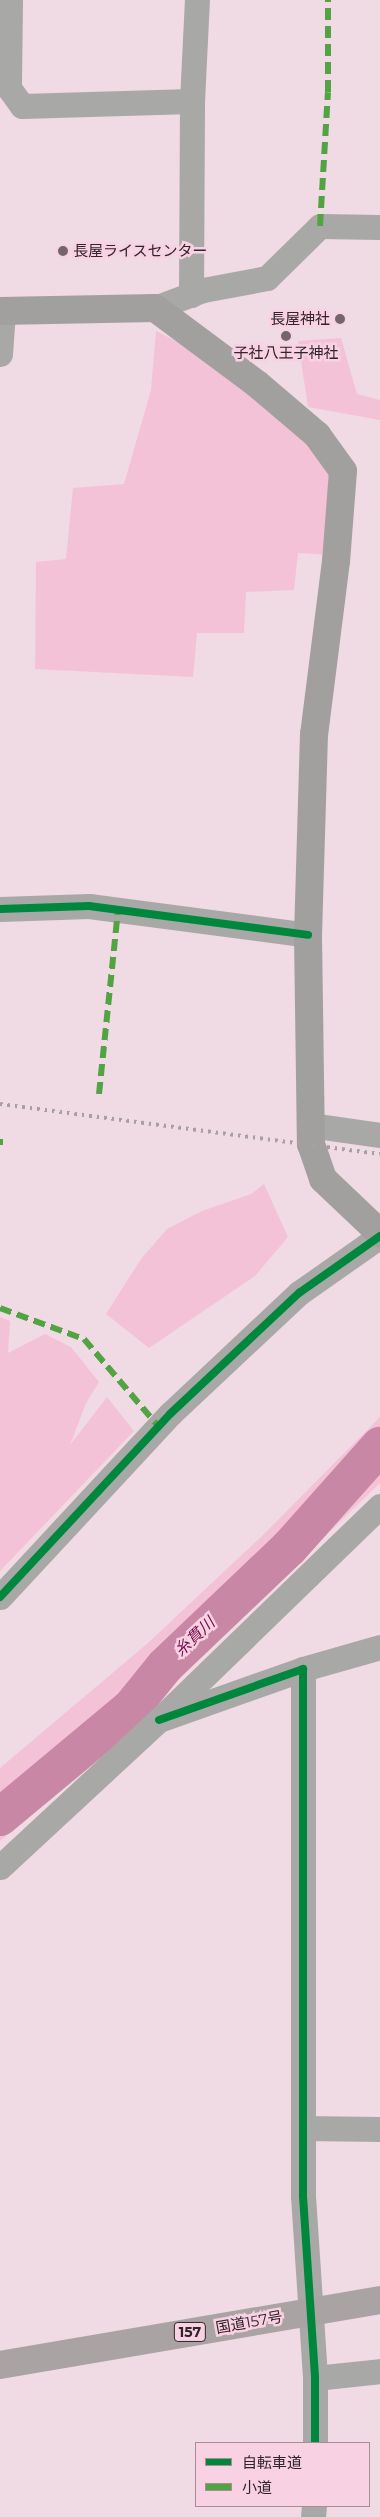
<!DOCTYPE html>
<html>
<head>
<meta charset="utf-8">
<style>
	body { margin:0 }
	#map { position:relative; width:380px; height:2517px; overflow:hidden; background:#f0dae3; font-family:Montserrat,"Noto Sans JP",sans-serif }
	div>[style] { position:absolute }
	.green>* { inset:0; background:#f4c2d7 }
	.river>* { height:38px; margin:-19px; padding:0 19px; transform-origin:19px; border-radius:19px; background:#c787a5 }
	.minor>* { height:25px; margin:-12.5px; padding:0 12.5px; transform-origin:12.5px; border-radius:12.5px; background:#a8a8a6 }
	.major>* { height:28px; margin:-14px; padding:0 14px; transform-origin:14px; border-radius:14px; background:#a2a09f }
	.highway>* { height:28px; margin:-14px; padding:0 14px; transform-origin:14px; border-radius:14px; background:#a9a4a3 }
	.rail>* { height:4px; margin-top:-2px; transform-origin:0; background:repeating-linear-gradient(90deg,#a6a0a2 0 2.5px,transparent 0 7.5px) }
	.quiet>* { height:6px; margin-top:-3px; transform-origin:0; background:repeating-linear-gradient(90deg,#52a343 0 12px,transparent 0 18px) }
	.cycleway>* { height:8px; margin:-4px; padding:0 4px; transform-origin:4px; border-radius:4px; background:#00873e }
	.dots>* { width:14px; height:14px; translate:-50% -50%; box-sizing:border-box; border:2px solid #f8d2e2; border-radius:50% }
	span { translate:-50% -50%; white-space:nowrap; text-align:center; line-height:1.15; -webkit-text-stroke:5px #f8d2e2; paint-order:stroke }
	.shield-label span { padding:1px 4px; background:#f8d2e2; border:1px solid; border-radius:4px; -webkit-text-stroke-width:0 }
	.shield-label { font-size:14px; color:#32242a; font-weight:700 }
	.poi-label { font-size:15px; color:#32242a }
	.left { translate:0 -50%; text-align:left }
	.right { translate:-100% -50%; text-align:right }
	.street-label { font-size:15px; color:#32242a }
	.water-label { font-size:16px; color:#740a49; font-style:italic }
	.legend { position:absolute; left:195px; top:2442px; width:175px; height:65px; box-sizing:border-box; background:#f8d2e2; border:1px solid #a98c98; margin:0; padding:6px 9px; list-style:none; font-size:15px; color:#32242a }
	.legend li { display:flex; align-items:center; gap:10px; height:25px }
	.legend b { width:25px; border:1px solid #a98c98 }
</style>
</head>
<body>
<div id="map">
	<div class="green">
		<i style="clip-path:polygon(156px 331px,202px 354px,279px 411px,333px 475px,332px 555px,298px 553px,294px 590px,246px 592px,244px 633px,197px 633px,193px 677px,35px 669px,36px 562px,66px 559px,73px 488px,124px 484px,151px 390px)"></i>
		<i style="clip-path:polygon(341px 338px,357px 394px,380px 400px,380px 420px,308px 407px,298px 341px)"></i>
		<i style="clip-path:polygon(264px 1184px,288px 1237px,255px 1276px,149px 1348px,106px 1314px,141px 1259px,167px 1229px,202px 1211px,251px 1194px)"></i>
		<i style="clip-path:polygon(0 1317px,10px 1321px,8px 1353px,45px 1334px,71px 1347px,99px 1382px,86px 1403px,70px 1445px,107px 1397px,134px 1431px,0 1571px)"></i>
		<i style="clip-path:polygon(380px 1417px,380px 1483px,129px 1726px,0 1841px,0 1768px,148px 1643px,264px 1534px)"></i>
	</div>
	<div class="river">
		<i style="left:0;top:1817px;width:170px;rotate:-39.8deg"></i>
		<i style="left:131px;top:1708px;width:54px;rotate:-51deg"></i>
		<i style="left:165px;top:1666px;width:171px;rotate:-43.6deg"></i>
		<i style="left:289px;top:1548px;width:137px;rotate:-48.3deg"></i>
	</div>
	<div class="minor">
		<i style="left:10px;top:0;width:88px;rotate:90.7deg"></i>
		<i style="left:9px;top:88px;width:22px;rotate:54deg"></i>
		<i style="left:22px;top:106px;width:170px;rotate:-1.7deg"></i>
		<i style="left:191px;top:295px;width:194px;rotate:-89.7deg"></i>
		<i style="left:192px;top:101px;width:101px;rotate:-87.2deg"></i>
		<i style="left:155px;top:308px;width:51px;rotate:-20.6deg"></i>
		<i style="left:203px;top:290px;width:65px;rotate:-10.6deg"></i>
		<i style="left:267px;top:278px;width:74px;rotate:-44.5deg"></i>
		<i style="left:320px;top:226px;width:60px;rotate:1deg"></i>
		<i style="left:0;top:354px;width:43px;rotate:-86deg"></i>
		<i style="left:0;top:909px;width:89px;rotate:-1.9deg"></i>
		<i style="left:89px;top:906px;width:221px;rotate:7.5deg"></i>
		<i style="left:310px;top:1125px;width:71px;rotate:8.1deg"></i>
		<i style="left:0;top:1597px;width:250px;rotate:-47.1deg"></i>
		<i style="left:170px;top:1414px;width:177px;rotate:-43.2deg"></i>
		<i style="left:299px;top:1293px;width:99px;rotate:-35.1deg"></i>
		<i style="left:303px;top:1669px;width:80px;rotate:-15.9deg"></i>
		<i style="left:159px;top:1720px;width:153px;rotate:-19.5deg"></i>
		<i style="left:303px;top:1669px;width:527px;rotate:90deg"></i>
		<i style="left:303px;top:2196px;width:182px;rotate:86.2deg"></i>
		<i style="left:315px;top:2378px;width:65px;rotate:90deg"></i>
		<i style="left:0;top:1867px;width:217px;rotate:-42.8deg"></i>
		<i style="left:159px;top:1720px;width:308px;rotate:-44.1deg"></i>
		<i style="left:303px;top:2128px;width:77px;rotate:0.7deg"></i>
		<i style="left:315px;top:2378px;width:65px;rotate:-6.1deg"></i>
		<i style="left:313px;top:2517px;width:11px;rotate:-85deg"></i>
	</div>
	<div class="major">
		<i style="left:0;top:311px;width:155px;rotate:-1.1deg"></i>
		<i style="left:155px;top:308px;width:127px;rotate:36.7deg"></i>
		<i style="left:257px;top:384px;width:79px;rotate:40.4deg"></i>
		<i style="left:317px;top:435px;width:44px;rotate:54.2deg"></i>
		<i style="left:343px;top:471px;width:90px;rotate:94.4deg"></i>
		<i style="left:336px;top:561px;width:174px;rotate:97.2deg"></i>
		<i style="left:314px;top:734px;width:201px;rotate:91.7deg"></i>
		<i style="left:308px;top:935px;width:209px;rotate:89.2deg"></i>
		<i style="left:311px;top:1144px;width:37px;rotate:71deg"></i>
		<i style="left:323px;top:1179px;width:79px;rotate:43.5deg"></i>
	</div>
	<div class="highway">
		<i style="left:0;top:2365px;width:386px;rotate:-9.7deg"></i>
	</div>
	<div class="rail">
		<i style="left:0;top:1104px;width:383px;rotate:7.5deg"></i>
	</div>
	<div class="quiet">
		<i style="left:320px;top:226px;width:134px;rotate:-86.6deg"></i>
		<i style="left:328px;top:92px;width:92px;rotate:-90deg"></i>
		<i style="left:99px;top:1094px;width:184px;rotate:-84.1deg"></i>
		<i style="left:0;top:1139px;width:6px;rotate:90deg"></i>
		<i style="left:0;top:1308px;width:90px;rotate:20.3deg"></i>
		<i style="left:84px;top:1339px;width:114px;rotate:49.6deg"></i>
	</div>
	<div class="cycleway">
		<i style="left:0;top:909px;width:89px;rotate:-1.9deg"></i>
		<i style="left:89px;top:906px;width:221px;rotate:7.5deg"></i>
		<i style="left:0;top:1597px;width:250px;rotate:-47.1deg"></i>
		<i style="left:170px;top:1414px;width:177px;rotate:-43.2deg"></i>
		<i style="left:299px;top:1293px;width:99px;rotate:-35.1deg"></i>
		<i style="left:159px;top:1720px;width:153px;rotate:-19.5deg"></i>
		<i style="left:303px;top:1669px;width:527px;rotate:90deg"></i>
		<i style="left:303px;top:2196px;width:182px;rotate:86.2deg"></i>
		<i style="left:315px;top:2378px;width:65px;rotate:90deg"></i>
	</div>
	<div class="dots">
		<i style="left:63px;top:251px;background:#74646b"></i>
		<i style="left:340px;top:319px;background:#74646b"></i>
		<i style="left:286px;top:336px;background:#74646b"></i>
	</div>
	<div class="shield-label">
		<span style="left:190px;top:2332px">157</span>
	</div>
	<div class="poi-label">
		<span class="left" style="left:73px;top:251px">長屋ライスセンター</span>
		<span class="right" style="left:330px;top:319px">長屋神社</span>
		<span style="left:286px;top:353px">子社八王子神社</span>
	</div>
	<div class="street-label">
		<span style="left:249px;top:2322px;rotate:-10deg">国道157号</span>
	</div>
	<div class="water-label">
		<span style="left:195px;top:1637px;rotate:-43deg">糸貫川</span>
	</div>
	<ul class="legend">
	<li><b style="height:6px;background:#00873e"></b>自転車道</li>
	<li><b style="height:6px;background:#52a343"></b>小道</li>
	</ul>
</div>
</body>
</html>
